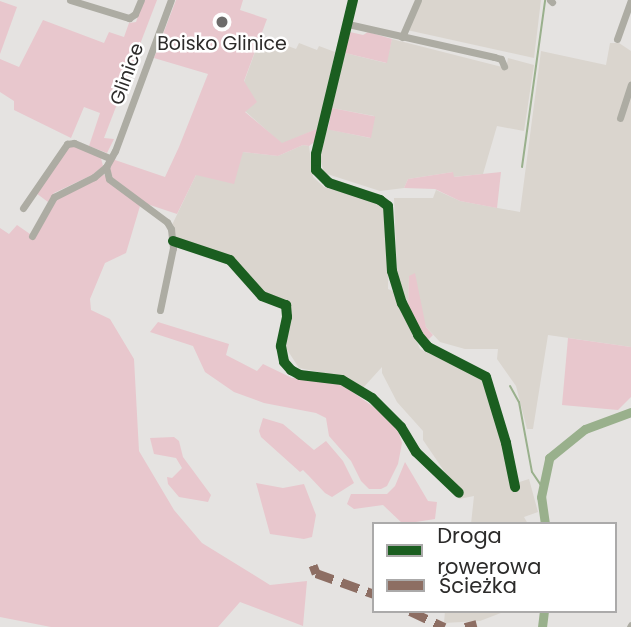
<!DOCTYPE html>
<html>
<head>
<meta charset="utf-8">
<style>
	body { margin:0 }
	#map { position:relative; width:631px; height:627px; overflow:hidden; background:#e5e3e1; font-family:Poppins,sans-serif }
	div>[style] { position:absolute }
	.built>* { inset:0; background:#dad5ce }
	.green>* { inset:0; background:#e8c7cd; transform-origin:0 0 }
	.stream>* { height:2px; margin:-1px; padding:0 1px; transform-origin:1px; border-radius:1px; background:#99b08c }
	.river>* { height:9px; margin:-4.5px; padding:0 4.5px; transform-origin:4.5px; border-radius:4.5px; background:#99b08c }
	.minor>* { height:7px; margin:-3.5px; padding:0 3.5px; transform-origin:3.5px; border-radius:3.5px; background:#adaca3 }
	.quiet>* { height:9px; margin-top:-4.5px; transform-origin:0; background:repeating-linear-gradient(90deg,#8d6e63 0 18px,transparent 0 27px) }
	.cycleway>* { height:10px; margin:-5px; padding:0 5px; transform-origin:5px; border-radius:5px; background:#1b5e20 }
	.dots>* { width:19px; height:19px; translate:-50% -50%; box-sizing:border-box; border:4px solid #fff; border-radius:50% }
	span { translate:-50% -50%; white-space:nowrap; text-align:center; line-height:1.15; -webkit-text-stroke:5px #fff; paint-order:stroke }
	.poi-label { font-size:19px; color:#2c2b2a }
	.street-label { font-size:19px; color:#2c2b2a }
	.legend { position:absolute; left:372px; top:522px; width:245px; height:91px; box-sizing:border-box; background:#fff; border:2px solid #abaaaa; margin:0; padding:9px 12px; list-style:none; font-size:21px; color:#2c2b2a }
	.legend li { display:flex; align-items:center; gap:14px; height:35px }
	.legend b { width:35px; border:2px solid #abaaaa }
</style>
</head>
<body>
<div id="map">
	<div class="built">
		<i style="clip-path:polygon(420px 0,541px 0,534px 58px,407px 30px)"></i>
		<i style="clip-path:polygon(261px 36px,296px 49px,299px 43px,317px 50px,319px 46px,335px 52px,319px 128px,282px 144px,245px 111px,244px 82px)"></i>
		<i style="clip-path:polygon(392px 39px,506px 68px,508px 58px,534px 65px,524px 131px,497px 126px,483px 174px,453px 177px,453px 172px,408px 179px,404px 188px,380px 191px,324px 173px,320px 158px,327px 129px,370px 138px,374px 116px,332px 108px,345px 53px,386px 63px)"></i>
		<i style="clip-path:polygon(610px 43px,619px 43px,631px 51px,631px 347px,548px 335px,533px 429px,527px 429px,516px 386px,497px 359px,498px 349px,465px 349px,440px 342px,426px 327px,409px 276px,408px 306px,397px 273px,394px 198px,433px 198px,436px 190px,460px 201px,520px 212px,541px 51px,606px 65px)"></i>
		<i style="clip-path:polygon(303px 145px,309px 146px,313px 177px,324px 187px,378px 202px,389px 214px,388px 289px,397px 293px,420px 349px,483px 379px,501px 435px,512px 481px,510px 485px,529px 479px,538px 512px,524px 517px,528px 524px,471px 524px,474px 496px,459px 499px,457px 490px,423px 440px,423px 431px,397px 402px,382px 373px,382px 367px,362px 389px,334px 375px,299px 368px,286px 348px,291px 312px,288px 303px,262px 294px,237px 262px,177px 240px,172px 225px,196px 175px,243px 152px,278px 156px)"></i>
		<i style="clip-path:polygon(445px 611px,506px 611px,480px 621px,444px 623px)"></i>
	</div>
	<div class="green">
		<i style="clip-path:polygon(144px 0,157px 0,104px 138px,114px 139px,107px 153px,89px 146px,100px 113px,84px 107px,71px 138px,14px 110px,14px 101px,0 92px,0 59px,19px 67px,43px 20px,104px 43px,109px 32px,124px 37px,129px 23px,136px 22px)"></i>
		<i style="clip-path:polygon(176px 0,243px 0,240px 10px,267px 19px,244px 81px,257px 102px,245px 112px,282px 143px,319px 128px,317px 140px,309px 146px,303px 145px,278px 156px,243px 152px,234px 184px,196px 175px,177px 214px,147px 204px,113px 178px,107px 165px,117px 153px,115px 160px,165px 177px,179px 147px,208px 74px,154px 58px)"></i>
		<i style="clip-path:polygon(0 1px,17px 7px,0 54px)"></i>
		<i style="clip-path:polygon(350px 32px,363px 35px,368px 32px,392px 39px,387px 63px,345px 53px)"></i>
		<i style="left:332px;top:108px;width:44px;height:22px;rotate:11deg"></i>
		<i style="clip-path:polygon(74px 145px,101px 158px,103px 166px,92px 175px,54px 193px,48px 202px,36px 193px,67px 147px)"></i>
		<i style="clip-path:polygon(453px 172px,454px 177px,501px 172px,497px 208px,460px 201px,435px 189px,404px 188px,408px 179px)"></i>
		<i style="clip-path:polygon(103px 174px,140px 206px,126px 253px,105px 263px,90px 299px,91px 310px,110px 319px,134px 359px,139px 451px,174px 510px,202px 543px,270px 585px,307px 581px,303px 626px,240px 602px,218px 627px,51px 627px,0 617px,0 228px,9px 234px,17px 225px,30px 234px,55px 199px)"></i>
		<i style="clip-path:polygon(415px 273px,426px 327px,433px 335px,429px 339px,421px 336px,408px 306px,409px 276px)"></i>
		<i style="clip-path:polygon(158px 322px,229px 344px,226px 355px,257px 371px,263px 364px,292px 378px,327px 378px,341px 384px,378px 410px,397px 427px,402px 443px,398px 464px,387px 486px,381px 489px,369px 489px,361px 481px,351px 461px,329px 436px,326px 418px,316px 413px,264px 403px,234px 392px,205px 372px,193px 346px,150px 332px)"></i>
		<i style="clip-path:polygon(568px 338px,631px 347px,631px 397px,618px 410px,562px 405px)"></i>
		<i style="clip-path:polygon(263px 418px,283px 424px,314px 450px,326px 441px,343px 461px,354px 483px,332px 497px,325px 493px,308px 475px,303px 470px,300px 472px,261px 437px,259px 431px)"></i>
		<i style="clip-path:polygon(174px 437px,179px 441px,183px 457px,211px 495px,208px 502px,179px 497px,168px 484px,167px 477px,172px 478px,182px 468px,176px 458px,154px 454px,150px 438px)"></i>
		<i style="clip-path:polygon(405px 462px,428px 501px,437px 502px,435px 519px,403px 524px,383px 505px,354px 509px,347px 504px,351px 494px,387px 494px,395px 486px)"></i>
		<i style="clip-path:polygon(256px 483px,283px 488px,304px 484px,316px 515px,312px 537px,304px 539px,270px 534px)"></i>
	</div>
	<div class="stream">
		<i style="left:522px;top:167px;width:168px;rotate:-82.1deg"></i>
		<i style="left:510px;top:386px;width:18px;rotate:61deg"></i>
		<i style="left:519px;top:402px;width:71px;rotate:79.5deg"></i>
		<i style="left:532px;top:472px;width:18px;rotate:56deg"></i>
	</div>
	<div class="river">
		<i style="left:545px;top:524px;width:27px;rotate:-98deg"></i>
		<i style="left:541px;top:497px;width:40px;rotate:-78deg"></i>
		<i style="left:549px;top:458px;width:46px;rotate:-38.9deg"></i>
		<i style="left:585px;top:429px;width:49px;rotate:-20.3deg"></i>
		<i style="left:542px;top:627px;width:16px;rotate:-83deg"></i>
	</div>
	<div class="minor">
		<i style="left:70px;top:0;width:62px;rotate:17deg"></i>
		<i style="left:129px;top:18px;width:7px;rotate:-34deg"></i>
		<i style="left:135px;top:14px;width:15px;rotate:-67deg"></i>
		<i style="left:353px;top:0;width:158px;rotate:103.5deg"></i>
		<i style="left:316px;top:154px;width:16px;rotate:90deg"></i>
		<i style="left:316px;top:170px;width:18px;rotate:45deg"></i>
		<i style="left:329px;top:183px;width:54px;rotate:18.4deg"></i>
		<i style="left:380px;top:200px;width:10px;rotate:37deg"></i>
		<i style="left:388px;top:206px;width:65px;rotate:86.5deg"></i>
		<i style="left:392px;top:271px;width:34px;rotate:73deg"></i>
		<i style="left:402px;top:303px;width:36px;rotate:63deg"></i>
		<i style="left:418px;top:335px;width:16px;rotate:50deg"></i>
		<i style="left:428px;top:347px;width:65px;rotate:27.3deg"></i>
		<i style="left:486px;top:377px;width:69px;rotate:73.1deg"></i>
		<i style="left:506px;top:443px;width:45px;rotate:78.4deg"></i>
		<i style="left:550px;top:0;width:3px;rotate:45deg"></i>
		<i style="left:348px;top:24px;width:150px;rotate:12.7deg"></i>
		<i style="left:494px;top:57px;width:7px;rotate:16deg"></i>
		<i style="left:501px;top:59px;width:8px;rotate:67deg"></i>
		<i style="left:402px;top:37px;width:40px;rotate:-66.6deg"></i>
		<i style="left:617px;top:39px;width:41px;rotate:-70.3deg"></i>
		<i style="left:620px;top:118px;width:35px;rotate:-72deg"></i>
		<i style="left:23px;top:208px;width:78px;rotate:-55.5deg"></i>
		<i style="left:67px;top:144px;width:7px;rotate:-8deg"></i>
		<i style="left:74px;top:143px;width:39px;rotate:23deg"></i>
		<i style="left:32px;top:236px;width:45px;rotate:-60.6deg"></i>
		<i style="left:54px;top:197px;width:45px;rotate:-26.6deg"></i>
		<i style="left:94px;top:177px;width:16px;rotate:-40deg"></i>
		<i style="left:173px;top:241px;width:60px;rotate:18.4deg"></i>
		<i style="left:230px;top:260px;width:48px;rotate:48.4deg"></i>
		<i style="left:262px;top:296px;width:26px;rotate:21deg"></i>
		<i style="left:286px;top:305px;width:12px;rotate:85deg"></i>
		<i style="left:287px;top:317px;width:30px;rotate:102deg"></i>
		<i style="left:281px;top:346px;width:16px;rotate:79deg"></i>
		<i style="left:284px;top:362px;width:11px;rotate:49deg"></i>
		<i style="left:291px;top:370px;width:10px;rotate:29deg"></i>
		<i style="left:300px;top:375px;width:42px;rotate:6.8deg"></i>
		<i style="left:342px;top:380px;width:35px;rotate:31deg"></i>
		<i style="left:372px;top:398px;width:41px;rotate:45deg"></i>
		<i style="left:401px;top:427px;width:29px;rotate:59deg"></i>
		<i style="left:416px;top:452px;width:59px;rotate:43.6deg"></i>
		<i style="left:160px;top:310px;width:63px;rotate:-78.2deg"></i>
		<i style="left:173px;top:248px;width:19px;rotate:-96deg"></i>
		<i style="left:171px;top:229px;width:8px;rotate:-120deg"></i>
		<i style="left:167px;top:222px;width:72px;rotate:-143.4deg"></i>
		<i style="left:109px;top:179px;width:12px;rotate:-104deg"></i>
		<i style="left:106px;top:167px;width:18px;rotate:-61deg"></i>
		<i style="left:115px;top:151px;width:161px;rotate:-69.7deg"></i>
		<i style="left:630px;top:627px;width:2px;rotate:-63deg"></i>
	</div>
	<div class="quiet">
		<i style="left:313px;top:565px;width:9px;rotate:69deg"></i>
		<i style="left:316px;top:573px;width:62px;rotate:19.9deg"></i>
		<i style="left:410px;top:611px;width:38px;rotate:25deg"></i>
		<i style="left:465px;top:627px;width:12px;rotate:-14deg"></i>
	</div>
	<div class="cycleway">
		<i style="left:353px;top:0;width:158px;rotate:103.5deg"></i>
		<i style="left:316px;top:154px;width:16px;rotate:90deg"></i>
		<i style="left:316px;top:170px;width:18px;rotate:45deg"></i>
		<i style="left:329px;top:183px;width:54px;rotate:18.4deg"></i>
		<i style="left:380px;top:200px;width:10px;rotate:37deg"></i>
		<i style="left:388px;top:206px;width:65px;rotate:86.5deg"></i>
		<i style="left:392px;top:271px;width:34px;rotate:73deg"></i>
		<i style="left:402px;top:303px;width:36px;rotate:63deg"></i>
		<i style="left:418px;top:335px;width:16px;rotate:50deg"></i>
		<i style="left:428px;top:347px;width:65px;rotate:27.3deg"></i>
		<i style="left:486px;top:377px;width:69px;rotate:73.1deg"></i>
		<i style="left:506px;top:443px;width:45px;rotate:78.4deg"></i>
		<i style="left:173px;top:241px;width:60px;rotate:18.4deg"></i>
		<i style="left:230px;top:260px;width:48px;rotate:48.4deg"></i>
		<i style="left:262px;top:296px;width:26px;rotate:21deg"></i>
		<i style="left:286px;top:305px;width:12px;rotate:85deg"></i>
		<i style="left:287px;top:317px;width:30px;rotate:102deg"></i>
		<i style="left:281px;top:346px;width:16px;rotate:79deg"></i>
		<i style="left:284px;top:362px;width:11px;rotate:49deg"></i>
		<i style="left:291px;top:370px;width:10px;rotate:29deg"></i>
		<i style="left:300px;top:375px;width:42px;rotate:6.8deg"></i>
		<i style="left:342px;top:380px;width:35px;rotate:31deg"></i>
		<i style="left:372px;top:398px;width:41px;rotate:45deg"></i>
		<i style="left:401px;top:427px;width:29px;rotate:59deg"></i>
		<i style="left:416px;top:452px;width:59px;rotate:43.6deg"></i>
	</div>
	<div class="dots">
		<i style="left:222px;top:22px;background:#6d6b6a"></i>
	</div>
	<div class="poi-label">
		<span style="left:222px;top:44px">Boisko Glinice</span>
	</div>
	<div class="street-label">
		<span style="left:127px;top:74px;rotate:-70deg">Glinice</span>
	</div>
	<ul class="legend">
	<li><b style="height:9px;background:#1b5e20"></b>Droga rowerowa</li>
	<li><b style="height:9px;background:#8d6e63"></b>Ścieżka</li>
	</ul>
</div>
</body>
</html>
